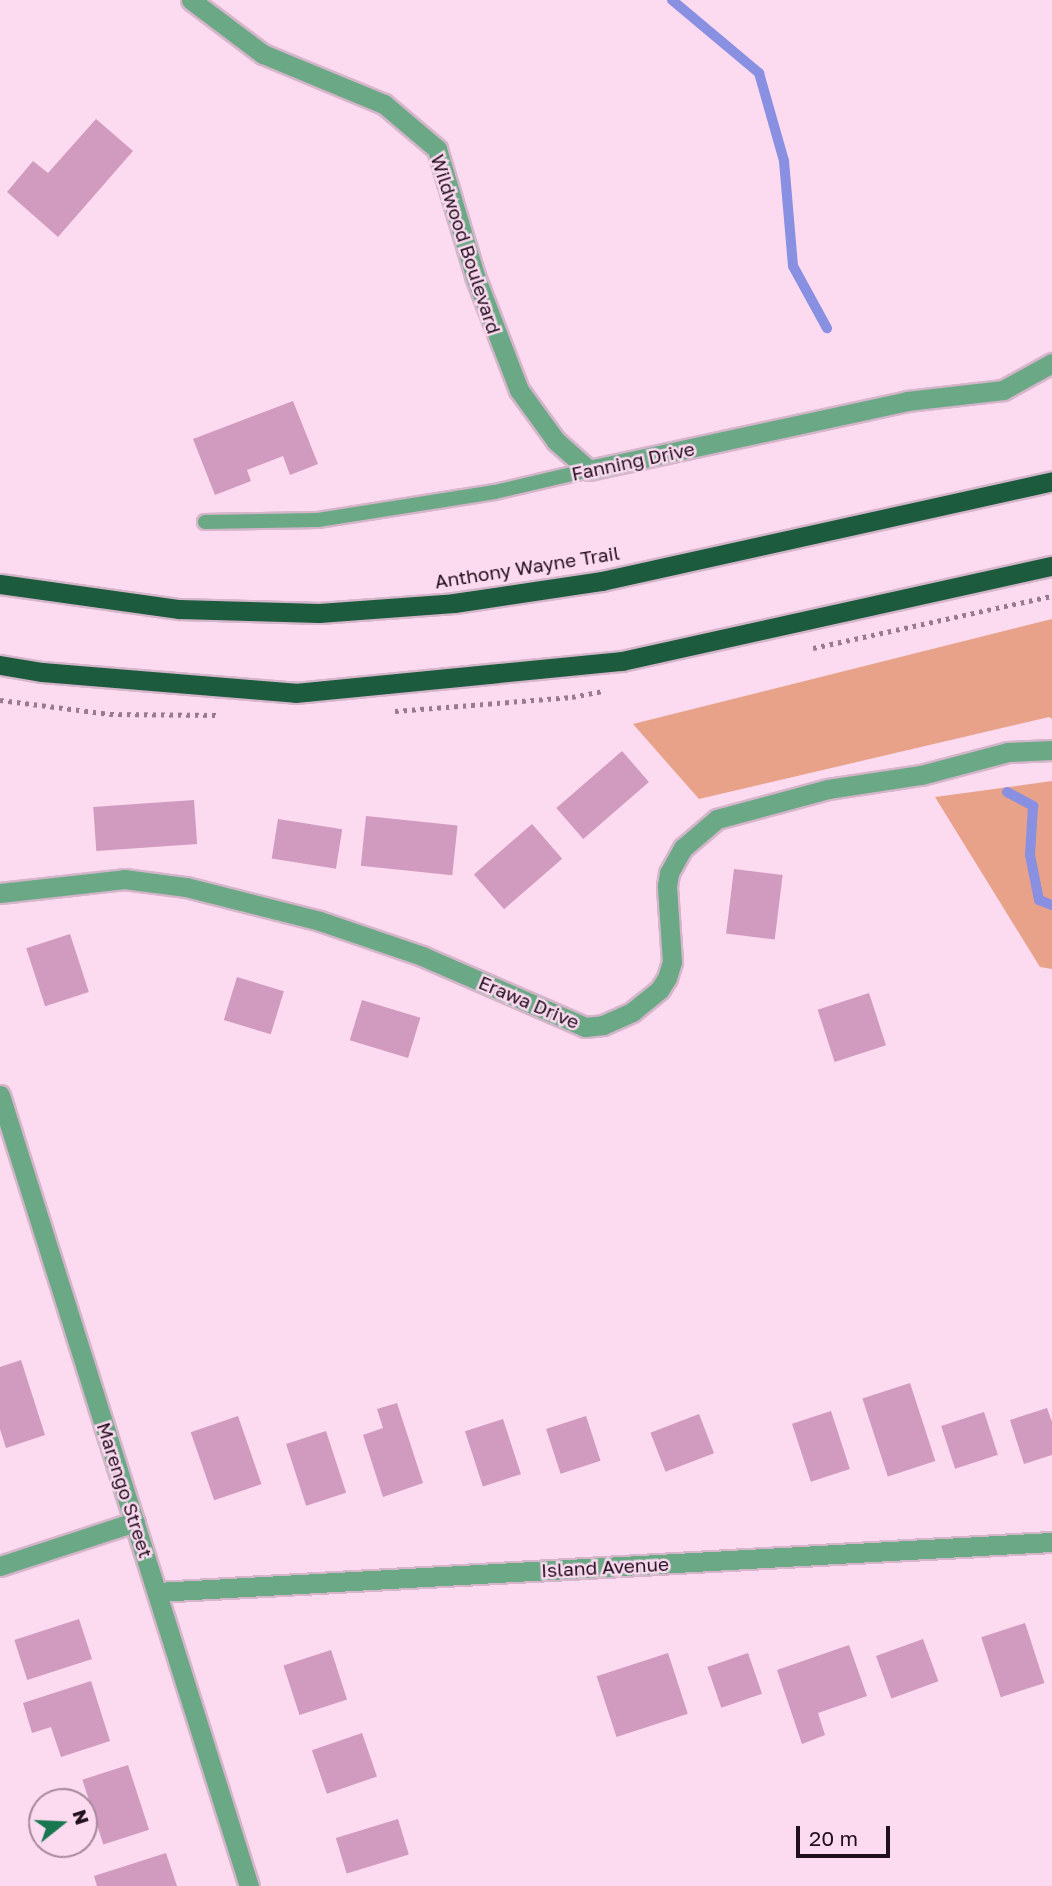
<!DOCTYPE html>
<html>
<head>
<meta charset="utf-8">
<style>
	body { margin:0 }
	#map { position:relative; width:1052px; height:1886px; overflow:hidden; background:#fcdaf0; font-family:"Golos Text",sans-serif }
	div>[style] { position:absolute }
	.green>* { inset:0; background:#e9a28a }
	.stream>* { height:10px; margin:-5px; padding:0 5px; transform-origin:5px; border-radius:5px; background:#898fe1 }
	.building>* { inset:0; background:#d19abf; transform-origin:0 0 }
	.path>* { height:4.5px; margin-top:-2.25px; transform-origin:0; background:repeating-linear-gradient(90deg,#977c8f 0 3.5px,transparent 0 8.5px) }
	.roads { filter:drop-shadow(2px 0 #d5b5ca) drop-shadow(-2px 0 #d5b5ca) drop-shadow(0 2px #d5b5ca) drop-shadow(0 -2px #d5b5ca) }
	.service>* { height:14px; margin:-7px; padding:0 7px; transform-origin:7px; border-radius:7px; background:#6ba886 }
	.minor>* { height:19px; margin:-9.5px; padding:0 9.5px; transform-origin:9.5px; border-radius:9.5px; background:#6ba886 }
	.trunk>* { height:19px; margin:-9.5px; padding:0 9.5px; transform-origin:9.5px; border-radius:9.5px; background:#1c5b3d }
	span { translate:-50% -50%; white-space:nowrap; text-align:center; line-height:1.15; -webkit-text-stroke:5px #fcdaf0; paint-order:stroke }
	.street-label { font-size:19px; color:#220f1d }
	.north { position:absolute; left:28px; top:1788px; width:70px; height:70px; box-sizing:border-box; background:#fcdaf0; border:2px solid #a5899c; border-radius:50%; rotate:72deg; font-size:19px; font-weight:700; line-height:28px; text-align:center; color:#220f1d }
	.north::after { content:''; display:block; margin:auto; width:24px; height:32px; background:#17774e; clip-path:polygon(50% 0,100% 100%,50% 72%,0 100%) }
	.scale { position:absolute; left:796px; top:1826px; width:94px; height:32px; box-sizing:border-box; border:4px solid #220f1d; border-top:0; padding-left:9px; font-size:21px; line-height:24px; white-space:nowrap; color:#220f1d; -webkit-text-stroke:5px #fcdaf0; paint-order:stroke }
</style>
</head>
<body>
<div id="map">
	<div class="green">
		<i style="clip-path:polygon(1052px 619px,1052px 719px,1049px 717px,699px 799px,633px 724px)"></i>
		<i style="clip-path:polygon(1052px 781px,1052px 969px,1040px 967px,935px 797px)"></i>
	</div>
	<div class="stream">
		<i style="left:672px;top:0;width:114px;rotate:40deg"></i>
		<i style="left:759px;top:73px;width:91px;rotate:74.1deg"></i>
		<i style="left:784px;top:161px;width:105px;rotate:85.1deg"></i>
		<i style="left:793px;top:266px;width:71px;rotate:61.3deg"></i>
		<i style="left:1007px;top:792px;width:30px;rotate:28deg"></i>
		<i style="left:1033px;top:806px;width:49px;rotate:93.5deg"></i>
		<i style="left:1030px;top:855px;width:46px;rotate:78.7deg"></i>
		<i style="left:1039px;top:900px;width:14px;rotate:21deg"></i>
	</div>
	<div class="building">
		<i style="clip-path:polygon(96px 119px,133px 151px,58px 237px,7px 192px,33px 161px,48px 173px)"></i>
		<i style="clip-path:polygon(293px 401px,318px 464px,290px 475px,283px 456px,247px 470px,251px 481px,215px 495px,193px 439px)"></i>
		<i style="left:622px;top:751px;width:41px;height:87px;rotate:49deg"></i>
		<i style="left:194px;top:800px;width:44px;height:101px;rotate:86deg"></i>
		<i style="left:366px;top:816px;width:92px;height:50px;rotate:6deg"></i>
		<i style="left:278px;top:819px;width:65px;height:40px;rotate:9deg"></i>
		<i style="left:532px;top:824px;width:46px;height:77px;rotate:49deg"></i>
		<i style="left:734px;top:869px;width:49px;height:65px;rotate:7deg"></i>
		<i style="left:70px;top:934px;width:61px;height:46px;rotate:72deg"></i>
		<i style="left:237px;top:977px;width:49px;height:45px;rotate:17deg"></i>
		<i style="left:869px;top:993px;width:55px;height:54px;rotate:72deg"></i>
		<i style="left:362px;top:1000px;width:61px;height:42px;rotate:17deg"></i>
		<i style="clip-path:polygon(21px 1360px,45px 1435px,6px 1448px,0 1429px,0 1367px)"></i>
		<i style="left:910px;top:1383px;width:82px;height:50px;rotate:72deg"></i>
		<i style="clip-path:polygon(397px 1403px,423px 1483px,383px 1497px,363px 1435px,383px 1428px,377px 1409px)"></i>
		<i style="clip-path:polygon(1047px 1408px,1052px 1422px,1052px 1455px,1024px 1464px,1010px 1420px)"></i>
		<i style="left:831px;top:1411px;width:61px;height:41px;rotate:72deg"></i>
		<i style="left:984px;top:1412px;width:45px;height:45px;rotate:72deg"></i>
		<i style="left:699px;top:1414px;width:42px;height:52px;rotate:69deg"></i>
		<i style="left:238px;top:1416px;width:72px;height:50px;rotate:71deg"></i>
		<i style="left:586px;top:1416px;width:47px;height:42px;rotate:72deg"></i>
		<i style="left:503px;top:1419px;width:58px;height:40px;rotate:72deg"></i>
		<i style="left:326px;top:1431px;width:65px;height:42px;rotate:72deg"></i>
		<i style="left:79px;top:1619px;width:42px;height:68px;rotate:72deg"></i>
		<i style="left:1025px;top:1623px;width:63px;height:46px;rotate:72deg"></i>
		<i style="left:923px;top:1639px;width:45px;height:50px;rotate:70deg"></i>
		<i style="clip-path:polygon(849px 1645px,867px 1696px,818px 1713px,825px 1735px,802px 1744px,777px 1670px)"></i>
		<i style="left:331px;top:1650px;width:52px;height:50px;rotate:72deg"></i>
		<i style="left:668px;top:1653px;width:64px;height:75px;rotate:72deg"></i>
		<i style="left:748px;top:1653px;width:43px;height:43px;rotate:71deg"></i>
		<i style="clip-path:polygon(91px 1681px,110px 1741px,61px 1757px,51px 1727px,32px 1733px,23px 1703px)"></i>
		<i style="left:362px;top:1733px;width:46px;height:53px;rotate:71deg"></i>
		<i style="left:128px;top:1765px;width:68px;height:48px;rotate:72deg"></i>
		<i style="left:398px;top:1819px;width:37px;height:65px;rotate:73deg"></i>
		<i style="clip-path:polygon(166px 1853px,177px 1886px,97px 1886px,94px 1876px)"></i>
	</div>
	<div class="path">
		<i style="left:813px;top:648px;width:245px;rotate:-12.3deg"></i>
		<i style="left:0;top:700px;width:111px;rotate:7.3deg"></i>
		<i style="left:110px;top:714px;width:109px;rotate:0.5deg"></i>
		<i style="left:395px;top:711px;width:178px;rotate:-4.5deg"></i>
		<i style="left:572px;top:697px;width:31px;rotate:-11deg"></i>
	</div>
	<div class="roads">
		<div class="service">
			<i style="left:205px;top:522px;width:113px;rotate:-1deg"></i>
			<i style="left:318px;top:520px;width:179px;rotate:-9deg"></i>
			<i style="left:495px;top:492px;width:97px;rotate:-13.2deg"></i>
		</div>
		<div class="minor">
			<i style="left:191px;top:0;width:90px;rotate:36.9deg"></i>
			<i style="left:263px;top:54px;width:131px;rotate:22.5deg"></i>
			<i style="left:384px;top:104px;width:70px;rotate:40.3deg"></i>
			<i style="left:437px;top:149px;width:133px;rotate:73.3deg"></i>
			<i style="left:475px;top:276px;width:122px;rotate:68.9deg"></i>
			<i style="left:519px;top:390px;width:63px;rotate:54deg"></i>
			<i style="left:556px;top:441px;width:44px;rotate:41.3deg"></i>
			<i style="left:589px;top:470px;width:325px;rotate:-12.2deg"></i>
			<i style="left:907px;top:401px;width:97px;rotate:-6.5deg"></i>
			<i style="left:1003px;top:390px;width:56px;rotate:-28.9deg"></i>
			<i style="left:0;top:893px;width:125px;rotate:-6.4deg"></i>
			<i style="left:124px;top:879px;width:63px;rotate:7.4deg"></i>
			<i style="left:186px;top:887px;width:138px;rotate:14.2deg"></i>
			<i style="left:320px;top:921px;width:108px;rotate:18.9deg"></i>
			<i style="left:422px;top:956px;width:178px;rotate:23.5deg"></i>
			<i style="left:585px;top:1027px;width:18px;rotate:-6deg"></i>
			<i style="left:603px;top:1025px;width:32px;rotate:-24deg"></i>
			<i style="left:632px;top:1012px;width:36px;rotate:-39deg"></i>
			<i style="left:660px;top:989px;width:13px;rotate:-58deg"></i>
			<i style="left:667px;top:978px;width:17px;rotate:-73deg"></i>
			<i style="left:672px;top:962px;width:76px;rotate:-93.8deg"></i>
			<i style="left:667px;top:886px;width:13px;rotate:-81deg"></i>
			<i style="left:669px;top:873px;width:29px;rotate:-61deg"></i>
			<i style="left:683px;top:848px;width:45px;rotate:-40.5deg"></i>
			<i style="left:717px;top:819px;width:115px;rotate:-15.1deg"></i>
			<i style="left:828px;top:789px;width:94px;rotate:-8.6deg"></i>
			<i style="left:921px;top:775px;width:90px;rotate:-14.8deg"></i>
			<i style="left:1008px;top:752px;width:44px;rotate:-2.6deg"></i>
			<i style="left:0;top:1095px;width:829px;rotate:72.53deg"></i>
			<i style="left:0;top:1566px;width:142px;rotate:-18.1deg"></i>
			<i style="left:157px;top:1592px;width:896px;rotate:-3.2deg"></i>
		</div>
		<div class="trunk">
			<i style="left:0;top:584px;width:181px;rotate:8deg"></i>
			<i style="left:179px;top:609px;width:140px;rotate:1.6deg"></i>
			<i style="left:319px;top:613px;width:135px;rotate:-4.2deg"></i>
			<i style="left:454px;top:603px;width:150px;rotate:-8.5deg"></i>
			<i style="left:602px;top:581px;width:461px;rotate:-12.5deg"></i>
			<i style="left:0;top:665px;width:43px;rotate:9.5deg"></i>
			<i style="left:42px;top:672px;width:254px;rotate:4.7deg"></i>
			<i style="left:295px;top:693px;width:329px;rotate:-5.6deg"></i>
			<i style="left:622px;top:661px;width:440px;rotate:-12.5deg"></i>
		</div>
	</div>
	<div class="street-label">
		<span style="left:466px;top:244px;rotate:72deg">Wildwood Boulevard</span>
		<span style="left:633px;top:461px;rotate:-12deg">Fanning Drive</span>
		<span style="left:527px;top:567px;rotate:-9deg">Anthony Wayne Trail</span>
		<span style="left:529px;top:1002px;rotate:23deg">Erawa Drive</span>
		<span style="left:125px;top:1490px;rotate:72deg">Marengo Street</span>
		<span style="left:605px;top:1567px;rotate:-3deg">Island Avenue</span>
	</div>
	<div class="north">N</div>
	<div class="scale">20 m</div>
</div>
</body>
</html>
